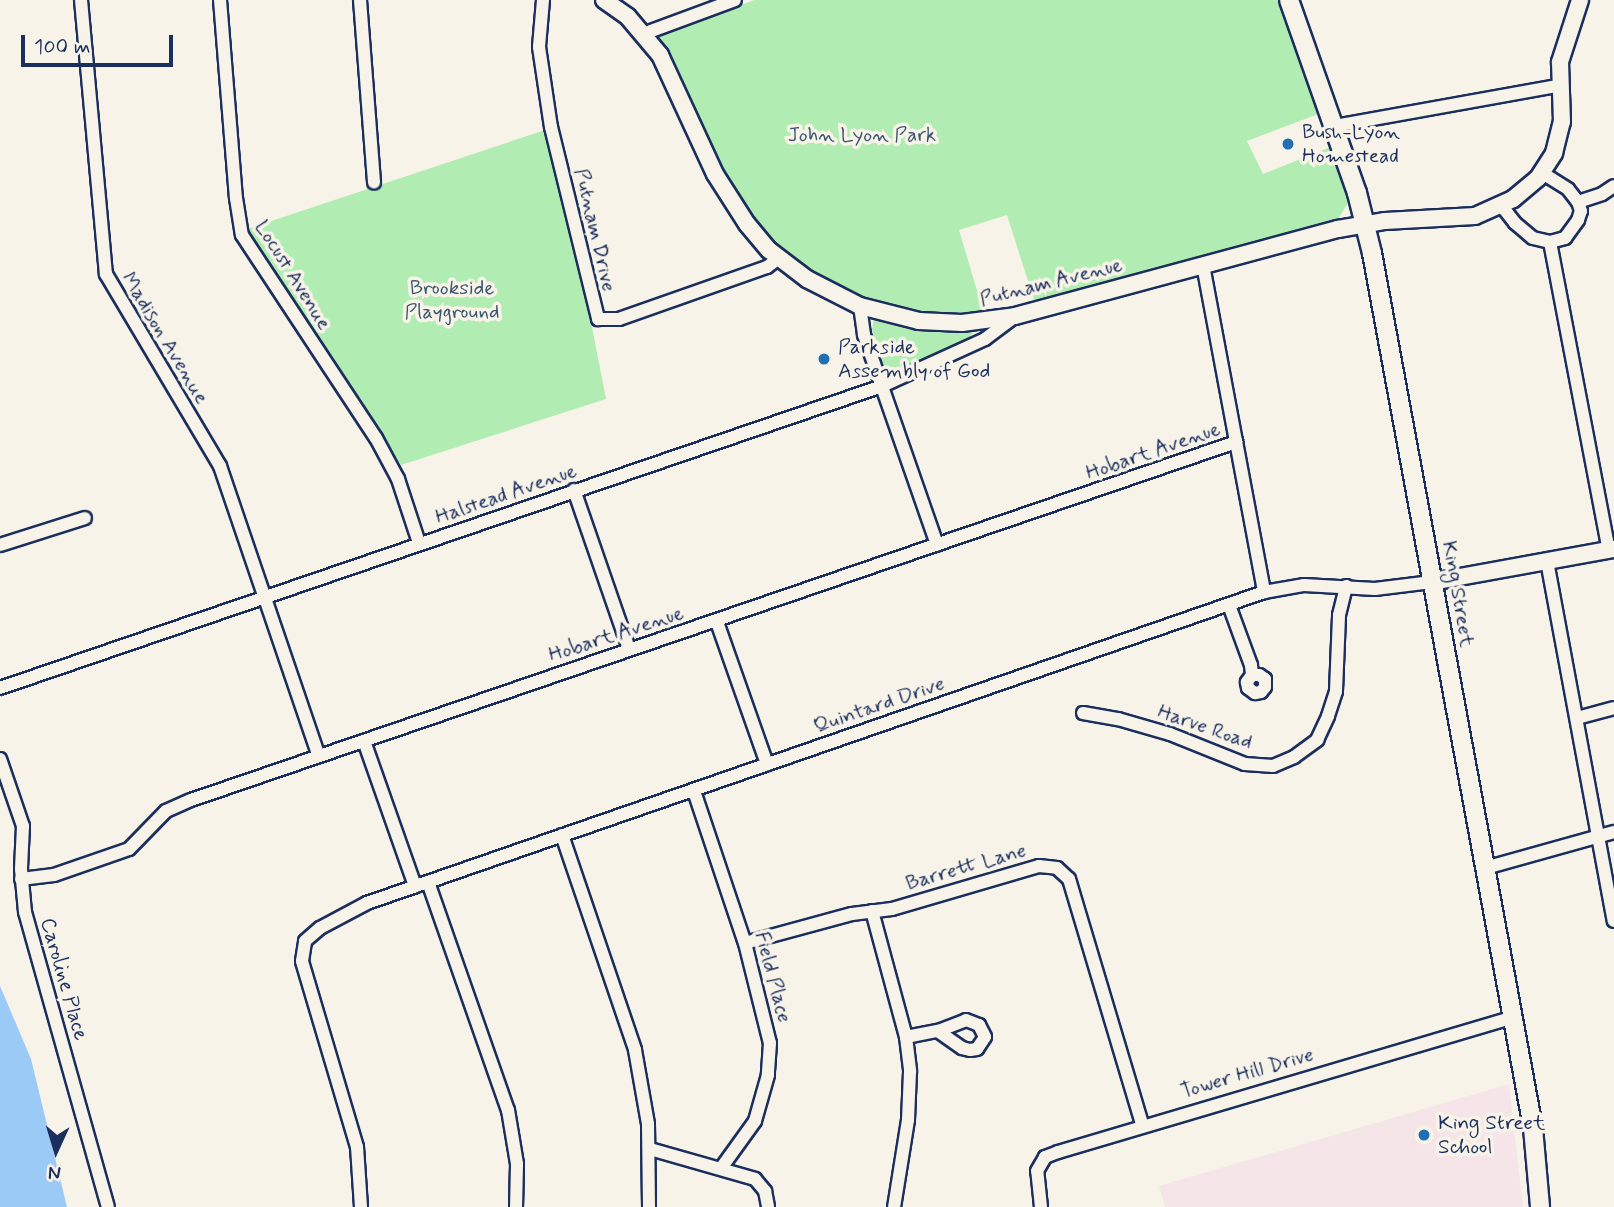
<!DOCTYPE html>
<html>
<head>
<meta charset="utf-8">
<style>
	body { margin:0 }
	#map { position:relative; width:1614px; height:1207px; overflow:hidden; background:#f7f3e8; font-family:Mynerve,sans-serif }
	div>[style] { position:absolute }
	.built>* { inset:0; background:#f5e5e8 }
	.green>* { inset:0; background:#b1edb2 }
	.water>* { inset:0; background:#9ccaf7 }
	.roads { filter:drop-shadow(2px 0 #1b2f5e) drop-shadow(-2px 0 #1b2f5e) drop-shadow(0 2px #1b2f5e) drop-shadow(0 -2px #1b2f5e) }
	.minor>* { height:12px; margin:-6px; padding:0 6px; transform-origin:6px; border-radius:6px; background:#f7f3e8 }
	.tertiary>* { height:16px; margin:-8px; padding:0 8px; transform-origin:8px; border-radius:8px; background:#f7f3e8 }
	.secondary>* { height:18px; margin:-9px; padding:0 9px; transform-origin:9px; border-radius:9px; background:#f7f3e8 }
	.dots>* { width:19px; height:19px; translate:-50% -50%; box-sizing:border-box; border:4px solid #f7f3e8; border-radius:50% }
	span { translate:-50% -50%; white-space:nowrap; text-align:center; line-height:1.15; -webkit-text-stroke:7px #f7f3e8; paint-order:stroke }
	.poi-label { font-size:21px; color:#1b2f5e }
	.left { translate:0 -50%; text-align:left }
	.park-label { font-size:21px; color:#39556f }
	.street-label { font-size:21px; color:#1b2f5e }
	.north { position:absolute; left:21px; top:1116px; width:70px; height:70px; -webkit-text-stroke:5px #f7f3e8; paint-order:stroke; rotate:184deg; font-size:19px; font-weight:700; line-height:28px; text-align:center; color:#1b2f5e }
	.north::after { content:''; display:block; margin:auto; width:24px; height:32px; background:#1b2f5e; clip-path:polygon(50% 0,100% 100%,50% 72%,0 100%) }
	.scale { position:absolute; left:21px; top:35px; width:152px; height:32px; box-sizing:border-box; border:4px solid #1b2f5e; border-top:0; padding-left:9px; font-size:21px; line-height:24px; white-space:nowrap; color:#1b2f5e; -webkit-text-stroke:5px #f7f3e8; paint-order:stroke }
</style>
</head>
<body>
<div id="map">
	<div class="built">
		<i style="clip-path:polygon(1509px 1084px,1523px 1207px,1165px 1207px,1159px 1186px)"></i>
	</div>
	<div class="green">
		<i style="clip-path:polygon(755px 0,1281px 0,1321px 113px,1247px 141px,1263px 174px,1333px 146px,1346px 187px,1348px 203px,1338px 219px,1328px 223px,1035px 303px,1007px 215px,959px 230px,984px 314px,967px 342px,890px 375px,883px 370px,872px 329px,877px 304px,824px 280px,781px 248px,763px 229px,729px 182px,679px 72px,659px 39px,658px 34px,664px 30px)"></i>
		<i style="clip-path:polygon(545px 130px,589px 312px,606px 399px,401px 465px,247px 229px)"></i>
	</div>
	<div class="water">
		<i style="clip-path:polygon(0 986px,31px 1059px,67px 1207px,0 1207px)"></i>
	</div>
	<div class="roads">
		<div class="minor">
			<i style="left:81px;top:0;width:275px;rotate:84.8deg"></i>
			<i style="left:106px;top:274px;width:223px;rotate:59.3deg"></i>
			<i style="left:220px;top:466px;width:306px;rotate:71.2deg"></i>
			<i style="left:220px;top:0;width:199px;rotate:85.4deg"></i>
			<i style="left:236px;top:198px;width:37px;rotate:81deg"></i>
			<i style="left:242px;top:235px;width:243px;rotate:56.6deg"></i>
			<i style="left:376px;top:438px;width:47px;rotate:61.8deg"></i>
			<i style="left:398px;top:479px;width:67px;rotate:71.8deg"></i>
			<i style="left:360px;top:0;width:183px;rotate:85.6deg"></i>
			<i style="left:543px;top:0;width:47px;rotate:94.9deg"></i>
			<i style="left:539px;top:47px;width:81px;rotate:81.5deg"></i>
			<i style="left:551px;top:127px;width:198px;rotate:76.2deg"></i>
			<i style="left:598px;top:319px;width:21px"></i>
			<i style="left:619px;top:319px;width:157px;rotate:-19.4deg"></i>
			<i style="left:767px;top:267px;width:15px;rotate:-37deg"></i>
			<i style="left:643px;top:34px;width:98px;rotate:-20.3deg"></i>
			<i style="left:1334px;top:126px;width:231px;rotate:-10.2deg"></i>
			<i style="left:1578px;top:202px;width:25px;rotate:-18deg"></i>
			<i style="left:1602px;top:194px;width:14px;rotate:-34deg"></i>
			<i style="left:1501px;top:205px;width:23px;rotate:52deg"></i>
			<i style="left:1515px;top:223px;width:23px;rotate:40deg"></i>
			<i style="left:1533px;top:238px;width:17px;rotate:13deg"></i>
			<i style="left:1550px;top:242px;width:16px;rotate:-15deg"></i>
			<i style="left:1565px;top:238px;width:22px;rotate:-54deg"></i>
			<i style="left:1578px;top:220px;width:9px;rotate:-72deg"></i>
			<i style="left:1581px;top:211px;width:9px;rotate:-108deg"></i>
			<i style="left:1578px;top:202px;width:16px;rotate:-128deg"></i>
			<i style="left:1568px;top:189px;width:31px;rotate:-148deg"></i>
			<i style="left:1550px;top:242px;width:314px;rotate:79.2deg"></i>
			<i style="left:1203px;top:265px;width:333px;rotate:79.4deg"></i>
			<i style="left:860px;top:306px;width:29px;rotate:82deg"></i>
			<i style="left:864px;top:335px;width:222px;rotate:70.8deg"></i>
			<i style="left:574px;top:490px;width:168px;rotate:70.9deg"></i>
			<i style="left:0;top:545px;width:89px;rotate:-17.6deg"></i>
			<i style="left:1547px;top:561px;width:366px;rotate:79.5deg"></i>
			<i style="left:1229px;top:605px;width:64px;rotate:69.9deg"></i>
			<i style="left:1251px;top:665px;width:10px;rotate:84deg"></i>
			<i style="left:1252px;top:675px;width:9px;rotate:126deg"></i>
			<i style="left:1247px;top:682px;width:6px;rotate:81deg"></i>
			<i style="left:1248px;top:688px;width:9px;rotate:36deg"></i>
			<i style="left:1255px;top:693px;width:6px;rotate:-9deg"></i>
			<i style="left:1261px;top:692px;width:6px;rotate:-51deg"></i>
			<i style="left:1265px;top:687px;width:8px;rotate:-90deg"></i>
			<i style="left:1265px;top:679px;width:7px;rotate:-146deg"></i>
			<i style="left:1259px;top:675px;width:7px;rotate:180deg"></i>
			<i style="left:717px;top:622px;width:151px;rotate:70.6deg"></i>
			<i style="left:0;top:688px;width:932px;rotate:-18.9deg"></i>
			<i style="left:882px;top:386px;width:113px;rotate:-24.5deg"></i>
			<i style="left:985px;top:339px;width:38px;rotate:-37deg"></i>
			<i style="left:1083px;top:713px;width:36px;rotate:10deg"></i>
			<i style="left:1118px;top:719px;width:54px;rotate:16.1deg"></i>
			<i style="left:1170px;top:734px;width:81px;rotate:21.8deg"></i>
			<i style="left:1245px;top:764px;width:28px;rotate:4deg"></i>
			<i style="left:1273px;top:766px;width:23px;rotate:-23deg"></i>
			<i style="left:1294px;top:757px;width:29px;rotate:-36deg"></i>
			<i style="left:1317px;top:740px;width:26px;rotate:-65deg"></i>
			<i style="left:1328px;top:716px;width:26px;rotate:-72deg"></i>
			<i style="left:1336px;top:691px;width:76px;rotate:-87.7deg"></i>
			<i style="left:1339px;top:615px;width:30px;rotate:-76deg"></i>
			<i style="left:1577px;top:718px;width:38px;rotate:-15deg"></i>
			<i style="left:364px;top:741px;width:154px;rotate:70.6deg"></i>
			<i style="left:0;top:759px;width:71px;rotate:71.1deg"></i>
			<i style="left:23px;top:826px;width:43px;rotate:92.7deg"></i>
			<i style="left:21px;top:869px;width:43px;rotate:84.7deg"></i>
			<i style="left:25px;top:912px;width:306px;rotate:74.3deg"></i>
			<i style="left:694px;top:791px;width:160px;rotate:71.5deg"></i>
			<i style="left:745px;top:943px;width:103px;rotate:76deg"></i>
			<i style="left:770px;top:1043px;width:32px;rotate:94deg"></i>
			<i style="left:768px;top:1075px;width:48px;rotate:105.8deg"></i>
			<i style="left:755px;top:1121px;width:57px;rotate:125.7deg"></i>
			<i style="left:562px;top:835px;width:227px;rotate:71.2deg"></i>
			<i style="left:635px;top:1050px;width:75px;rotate:80deg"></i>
			<i style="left:648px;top:1124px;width:83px;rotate:89.3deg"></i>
			<i style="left:1485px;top:868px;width:134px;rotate:-15.6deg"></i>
			<i style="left:21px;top:879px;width:33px;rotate:-7deg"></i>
			<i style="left:54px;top:875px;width:79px;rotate:-19.1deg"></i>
			<i style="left:129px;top:849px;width:53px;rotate:-45.8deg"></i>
			<i style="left:166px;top:811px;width:27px;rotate:-24deg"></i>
			<i style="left:191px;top:800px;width:1105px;rotate:-18.91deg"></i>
			<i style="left:428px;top:882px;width:242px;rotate:70.7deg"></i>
			<i style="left:508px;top:1110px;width:55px;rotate:80.5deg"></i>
			<i style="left:517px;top:1164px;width:43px;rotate:91.3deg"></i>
			<i style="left:872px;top:911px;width:131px;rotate:74.9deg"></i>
			<i style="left:906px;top:1037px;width:35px;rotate:83deg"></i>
			<i style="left:910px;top:1072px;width:48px;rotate:92.4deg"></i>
			<i style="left:908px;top:1120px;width:88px;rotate:99.1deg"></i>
			<i style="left:745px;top:943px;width:111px;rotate:-15.2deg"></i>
			<i style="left:852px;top:914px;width:40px;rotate:-7.1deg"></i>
			<i style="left:892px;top:909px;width:153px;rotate:-16.3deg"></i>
			<i style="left:1039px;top:866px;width:18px;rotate:6deg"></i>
			<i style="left:1057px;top:868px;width:16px;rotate:43deg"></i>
			<i style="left:1069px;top:879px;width:256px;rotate:73.4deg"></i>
			<i style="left:906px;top:1037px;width:33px;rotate:-11deg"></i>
			<i style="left:938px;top:1031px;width:30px;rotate:-21deg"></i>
			<i style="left:966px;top:1020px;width:14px;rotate:21deg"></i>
			<i style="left:979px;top:1025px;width:13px;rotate:63deg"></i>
			<i style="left:985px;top:1037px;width:14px;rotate:124deg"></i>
			<i style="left:977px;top:1049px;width:7px;rotate:172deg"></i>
			<i style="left:970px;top:1050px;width:8px;rotate:-166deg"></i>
			<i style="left:962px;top:1048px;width:29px;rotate:-145deg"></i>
			<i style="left:650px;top:1149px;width:109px;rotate:15.9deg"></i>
			<i style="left:755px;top:1179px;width:16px;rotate:50deg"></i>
			<i style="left:765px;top:1191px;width:16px;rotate:79deg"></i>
			<i style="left:361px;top:1207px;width:60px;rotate:-93.8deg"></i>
			<i style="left:357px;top:1147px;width:194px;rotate:-106.5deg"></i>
			<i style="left:302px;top:961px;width:20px;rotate:-81deg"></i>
			<i style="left:305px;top:941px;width:20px;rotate:-41deg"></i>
			<i style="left:320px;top:928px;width:53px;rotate:-28deg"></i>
			<i style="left:367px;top:903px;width:949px;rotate:-19.12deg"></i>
			<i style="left:1264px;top:592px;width:41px;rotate:-9.9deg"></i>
			<i style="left:1304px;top:585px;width:71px;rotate:3.2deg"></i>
			<i style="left:1375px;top:589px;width:57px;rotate:-7deg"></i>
			<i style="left:1041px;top:1207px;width:36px;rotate:-96deg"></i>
			<i style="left:1037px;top:1171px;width:16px;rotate:-60deg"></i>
			<i style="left:1045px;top:1157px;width:14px;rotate:-21deg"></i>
			<i style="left:1058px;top:1152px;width:475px;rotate:-16.5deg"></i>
		</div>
		<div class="tertiary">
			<i style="left:604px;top:0;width:29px;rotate:35deg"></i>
			<i style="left:628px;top:17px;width:50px;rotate:49.9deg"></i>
			<i style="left:660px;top:55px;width:131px;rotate:65.2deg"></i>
			<i style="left:715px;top:174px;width:59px;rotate:57.4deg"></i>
			<i style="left:747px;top:224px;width:34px;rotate:50deg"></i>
			<i style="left:769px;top:250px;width:48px;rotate:37.3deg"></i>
			<i style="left:807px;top:279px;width:59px;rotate:27deg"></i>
			<i style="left:860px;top:306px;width:61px;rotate:14.3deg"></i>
			<i style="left:919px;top:321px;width:43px;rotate:2.7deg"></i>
			<i style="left:962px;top:323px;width:53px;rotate:-7.5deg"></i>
			<i style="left:1015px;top:316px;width:335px;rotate:-15.1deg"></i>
			<i style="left:1338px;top:229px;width:48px;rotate:-9.7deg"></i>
			<i style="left:1385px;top:221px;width:90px;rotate:-3.2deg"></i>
			<i style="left:1475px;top:216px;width:42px;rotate:-24.1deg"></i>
			<i style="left:1513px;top:199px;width:33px;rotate:-40deg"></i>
			<i style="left:1538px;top:178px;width:30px;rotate:-57deg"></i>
			<i style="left:1554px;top:153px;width:32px;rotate:-76deg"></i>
			<i style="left:1562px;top:122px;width:60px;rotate:-91.9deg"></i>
			<i style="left:1560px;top:62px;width:65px;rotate:-72.1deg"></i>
			<i style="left:1432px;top:582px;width:185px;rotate:-10.3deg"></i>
		</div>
		<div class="secondary">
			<i style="left:1289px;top:0;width:205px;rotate:70.6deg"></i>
			<i style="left:1357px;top:193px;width:62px;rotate:76deg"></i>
			<i style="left:1372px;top:253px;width:890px;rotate:79.57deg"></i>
			<i style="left:1533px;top:1128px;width:79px;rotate:84.9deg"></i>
		</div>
	</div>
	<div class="dots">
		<i style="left:1288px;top:144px;background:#1f6fb2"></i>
		<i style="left:824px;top:359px;background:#1f6fb2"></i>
		<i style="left:1424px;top:1135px;background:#1f6fb2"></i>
	</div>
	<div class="poi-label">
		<span class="left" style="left:1302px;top:144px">Bush-Lyon<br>Homestead</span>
		<span class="left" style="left:838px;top:359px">Parkside<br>Assembly of God</span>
		<span class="left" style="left:1438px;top:1135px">King Street<br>School</span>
	</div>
	<div class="park-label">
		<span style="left:862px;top:135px">John Lyon Park</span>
		<span style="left:452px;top:300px">Brookside<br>Playground</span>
	</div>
	<div class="street-label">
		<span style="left:595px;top:230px;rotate:77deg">Putnam Drive</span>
		<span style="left:293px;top:275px;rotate:58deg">Locust Avenue</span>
		<span style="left:1051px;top:282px;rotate:-14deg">Putnam Avenue</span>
		<span style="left:165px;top:338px;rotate:59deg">Madison Avenue</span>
		<span style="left:1153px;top:451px;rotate:-19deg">Hobart Avenue</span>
		<span style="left:506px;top:494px;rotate:-19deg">Halstead Avenue</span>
		<span style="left:1458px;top:594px;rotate:80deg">King Street</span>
		<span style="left:616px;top:634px;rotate:-18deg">Hobart Avenue</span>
		<span style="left:879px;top:705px;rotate:-19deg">Quintard Drive</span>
		<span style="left:1205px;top:727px;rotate:19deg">Harve Road</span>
		<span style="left:966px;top:867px;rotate:-16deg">Barrett Lane</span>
		<span style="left:773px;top:977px;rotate:75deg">Field Place</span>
		<span style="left:64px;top:979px;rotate:74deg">Caroline Place</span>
		<span style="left:1247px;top:1073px;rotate:-16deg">Tower Hill Drive</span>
	</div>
	<div class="north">N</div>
	<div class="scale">100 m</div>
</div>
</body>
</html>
